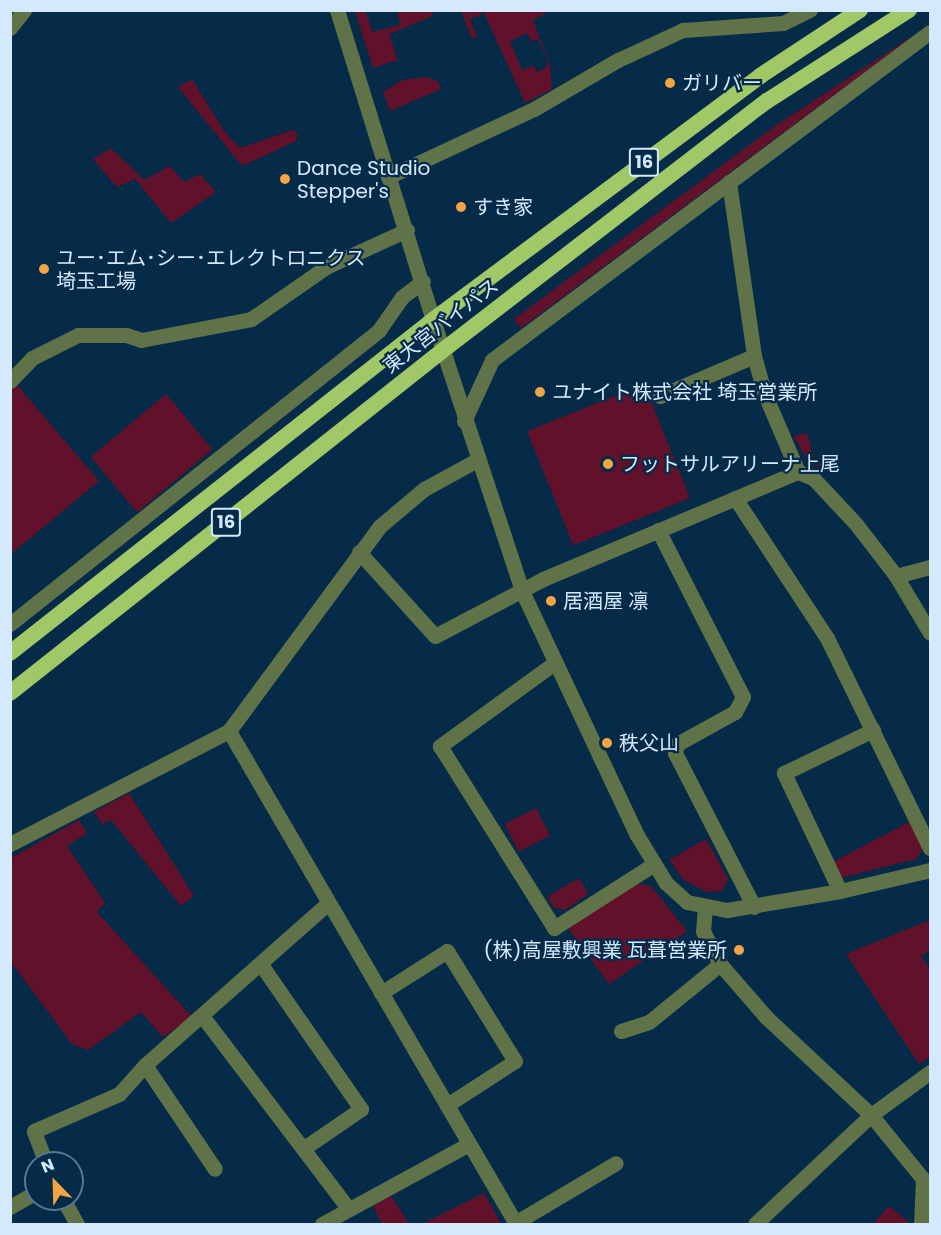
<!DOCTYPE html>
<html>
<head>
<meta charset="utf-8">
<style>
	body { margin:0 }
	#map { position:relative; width:941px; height:1235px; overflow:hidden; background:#052b49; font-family:Poppins,"Noto Sans JP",sans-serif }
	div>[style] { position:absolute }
	.green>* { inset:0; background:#62112b; transform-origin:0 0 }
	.minor>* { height:15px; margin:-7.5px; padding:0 7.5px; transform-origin:7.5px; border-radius:7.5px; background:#607248 }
	.tertiary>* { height:15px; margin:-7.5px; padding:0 7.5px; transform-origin:7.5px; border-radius:7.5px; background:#607248 }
	.trunk>* { height:16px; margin:-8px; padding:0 8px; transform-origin:8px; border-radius:8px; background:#a0c867 }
	.dots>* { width:16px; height:16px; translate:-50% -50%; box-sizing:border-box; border:3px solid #052b49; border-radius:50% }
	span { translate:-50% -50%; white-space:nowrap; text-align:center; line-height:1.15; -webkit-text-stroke:4.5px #052b49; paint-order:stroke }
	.shield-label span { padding:2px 4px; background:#052b49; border:2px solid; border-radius:4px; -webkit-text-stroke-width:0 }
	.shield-label { font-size:18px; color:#d5e9fc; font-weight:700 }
	.poi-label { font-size:20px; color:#d5e9fc }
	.left { translate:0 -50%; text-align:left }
	.right { translate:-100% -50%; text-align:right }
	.street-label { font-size:20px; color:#d5e9fc }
	.frame { position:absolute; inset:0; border:12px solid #d5e9fc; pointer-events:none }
	.north { position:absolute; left:24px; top:1151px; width:60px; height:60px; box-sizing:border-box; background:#052b49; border:2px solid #587791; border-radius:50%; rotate:337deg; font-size:16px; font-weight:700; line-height:24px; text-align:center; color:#d5e9fc }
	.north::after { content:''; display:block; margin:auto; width:21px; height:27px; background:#f4a443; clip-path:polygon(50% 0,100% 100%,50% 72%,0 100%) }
</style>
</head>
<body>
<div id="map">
	<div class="green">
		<i style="clip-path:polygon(355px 11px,366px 11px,372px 32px,400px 25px,397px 11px,431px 11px,433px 16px,389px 34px,398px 60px,373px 68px)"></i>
		<i style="clip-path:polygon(461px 11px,481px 11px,482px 14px,470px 19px,477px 37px,472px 39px)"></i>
		<i style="clip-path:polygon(evenodd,483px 11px,550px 11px,533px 20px,550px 66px,552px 89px,525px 103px,483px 11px,527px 33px,531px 41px,538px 39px,547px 60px,547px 67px,537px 72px,534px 66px,522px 70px,510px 41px,527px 33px)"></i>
		<i style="clip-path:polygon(920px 31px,521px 328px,514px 319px,775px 126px)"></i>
		<i style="clip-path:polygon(426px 77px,438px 81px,441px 89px,390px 111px,383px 92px,403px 80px)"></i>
		<i style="clip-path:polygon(192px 79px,224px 131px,240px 148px,292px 130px,298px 134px,296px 141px,242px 166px,178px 87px)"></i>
		<i style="clip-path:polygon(111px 148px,144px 180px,170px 166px,184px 182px,200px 174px,216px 192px,171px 223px,135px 179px,117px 187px,93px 159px)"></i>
		<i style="left:644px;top:384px;width:123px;height:126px;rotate:68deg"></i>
		<i style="clip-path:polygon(17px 385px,99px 481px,11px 554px,10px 393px)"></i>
		<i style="left:166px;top:394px;width:72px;height:98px;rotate:50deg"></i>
		<i style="clip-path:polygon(807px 433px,815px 463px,847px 460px,817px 466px,807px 460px,794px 436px)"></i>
		<i style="clip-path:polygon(129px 793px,194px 896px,181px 906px,111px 820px,102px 824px,94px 812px)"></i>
		<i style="left:536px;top:808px;width:31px;height:35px;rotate:63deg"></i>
		<i style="clip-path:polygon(79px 820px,87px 833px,67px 846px,105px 903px,97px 912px,192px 1017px,163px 1037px,141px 1012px,88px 1050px,72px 1044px,11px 962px,11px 858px)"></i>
		<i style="clip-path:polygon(911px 821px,923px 849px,916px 859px,840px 878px,833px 862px)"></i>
		<i style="clip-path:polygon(706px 839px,728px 879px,722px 891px,707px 892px,684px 880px,669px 860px)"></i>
		<i style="clip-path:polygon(579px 878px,588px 894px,565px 910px,553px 907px,548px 896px)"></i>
		<i style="clip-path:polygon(634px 883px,651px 886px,687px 931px,609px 984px,568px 928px)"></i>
		<i style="clip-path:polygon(930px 920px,930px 950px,921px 957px,930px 969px,930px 1057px,919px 1064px,846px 954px)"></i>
		<i style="clip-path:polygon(484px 1193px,501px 1224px,422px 1224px)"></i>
		<i style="clip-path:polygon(391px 1196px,409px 1224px,382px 1224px,373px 1206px)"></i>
		<i style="clip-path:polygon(889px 1206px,911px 1224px,873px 1224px)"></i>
	</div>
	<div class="minor">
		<i style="left:337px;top:10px;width:325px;rotate:72.8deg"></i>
		<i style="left:10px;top:28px;width:23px;rotate:-52deg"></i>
		<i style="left:388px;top:177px;width:161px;rotate:-25deg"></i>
		<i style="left:534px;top:109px;width:97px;rotate:-30.3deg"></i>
		<i style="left:618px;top:60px;width:72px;rotate:-24.8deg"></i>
		<i style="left:683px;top:30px;width:100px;rotate:-4deg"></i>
		<i style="left:783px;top:23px;width:30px;rotate:-26deg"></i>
		<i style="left:729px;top:182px;width:176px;rotate:81.8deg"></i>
		<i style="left:754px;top:356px;width:41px;rotate:74.2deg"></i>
		<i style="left:765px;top:395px;width:84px;rotate:66.8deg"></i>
		<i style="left:10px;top:381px;width:32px;rotate:-46deg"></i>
		<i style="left:32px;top:358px;width:51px;rotate:-26.6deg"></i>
		<i style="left:78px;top:335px;width:48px"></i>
		<i style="left:126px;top:335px;width:16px;rotate:18deg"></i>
		<i style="left:141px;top:340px;width:112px;rotate:-10.8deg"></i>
		<i style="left:251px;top:319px;width:91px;rotate:-34.7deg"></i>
		<i style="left:326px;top:267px;width:89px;rotate:-24.6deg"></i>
		<i style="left:660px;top:396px;width:102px;rotate:-23.1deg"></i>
		<i style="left:464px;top:421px;width:67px;rotate:-65.3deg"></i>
		<i style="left:492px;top:360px;width:547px;rotate:-36.83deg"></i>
		<i style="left:477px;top:460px;width:60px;rotate:151.3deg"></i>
		<i style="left:424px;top:489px;width:57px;rotate:139.9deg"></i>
		<i style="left:380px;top:526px;width:255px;rotate:126.4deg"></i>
		<i style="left:229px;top:731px;width:570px;rotate:59.79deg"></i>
		<i style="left:735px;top:498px;width:168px;rotate:56.7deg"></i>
		<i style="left:827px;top:638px;width:234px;rotate:63.9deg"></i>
		<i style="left:658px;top:530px;width:187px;rotate:63deg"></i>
		<i style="left:743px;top:697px;width:17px;rotate:118deg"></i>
		<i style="left:735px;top:712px;width:66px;rotate:151.1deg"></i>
		<i style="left:677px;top:744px;width:9px;rotate:103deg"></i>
		<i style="left:675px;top:753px;width:173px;rotate:62.8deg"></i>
		<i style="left:359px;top:552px;width:113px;rotate:47.9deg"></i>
		<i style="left:435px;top:636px;width:122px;rotate:-27.8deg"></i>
		<i style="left:543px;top:579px;width:277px;rotate:-22.8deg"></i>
		<i style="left:798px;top:472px;width:16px;rotate:22deg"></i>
		<i style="left:813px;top:478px;width:63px;rotate:46.9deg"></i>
		<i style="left:856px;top:524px;width:66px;rotate:52.4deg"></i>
		<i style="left:896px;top:576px;width:66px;rotate:59.2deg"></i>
		<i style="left:896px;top:576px;width:35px;rotate:-15deg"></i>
		<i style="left:10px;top:624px;width:472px;rotate:-38.5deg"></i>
		<i style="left:379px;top:330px;width:40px;rotate:-55.1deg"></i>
		<i style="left:402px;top:297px;width:26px;rotate:-37deg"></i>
		<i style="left:553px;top:664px;width:140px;rotate:144deg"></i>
		<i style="left:440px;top:746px;width:215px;rotate:57.9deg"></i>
		<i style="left:554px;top:928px;width:119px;rotate:-32.6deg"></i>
		<i style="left:10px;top:844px;width:246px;rotate:-27.3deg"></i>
		<i style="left:840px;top:891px;width:131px;rotate:-115.4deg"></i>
		<i style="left:784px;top:773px;width:99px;rotate:-25.8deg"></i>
		<i style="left:705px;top:908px;width:23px;rotate:95deg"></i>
		<i style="left:703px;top:931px;width:37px;rotate:63deg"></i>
		<i style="left:720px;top:964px;width:70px;rotate:49deg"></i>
		<i style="left:766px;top:1017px;width:144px;rotate:43deg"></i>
		<i style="left:871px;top:1115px;width:82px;rotate:50.9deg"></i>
		<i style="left:923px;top:1179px;width:45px;rotate:92.5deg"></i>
		<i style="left:262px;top:966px;width:174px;rotate:55.3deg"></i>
		<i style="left:361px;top:1109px;width:69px;rotate:145.6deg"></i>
		<i style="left:381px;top:993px;width:78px;rotate:-32.5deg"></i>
		<i style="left:447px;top:951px;width:129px;rotate:58.3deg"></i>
		<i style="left:515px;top:1061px;width:81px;rotate:147.1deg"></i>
		<i style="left:203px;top:1017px;width:241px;rotate:52.8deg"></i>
		<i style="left:621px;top:1031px;width:29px;rotate:-18deg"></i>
		<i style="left:649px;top:1022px;width:92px;rotate:-39.2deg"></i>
		<i style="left:145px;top:1065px;width:125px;rotate:56.1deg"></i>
		<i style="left:46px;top:1163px;width:34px;rotate:-111deg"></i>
		<i style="left:34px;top:1131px;width:93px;rotate:-23.5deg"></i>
		<i style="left:119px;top:1094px;width:39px;rotate:-48deg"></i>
		<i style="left:145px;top:1065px;width:244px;rotate:-41.5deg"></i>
		<i style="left:63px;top:1199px;width:29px;rotate:61deg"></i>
		<i style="left:10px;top:1207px;width:30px;rotate:-30deg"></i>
		<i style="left:515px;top:1223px;width:117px;rotate:-30.7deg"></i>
		<i style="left:322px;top:1224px;width:167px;rotate:-28.6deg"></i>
		<i style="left:755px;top:1224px;width:159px;rotate:-43.2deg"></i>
		<i style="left:871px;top:1115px;width:73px;rotate:-36.1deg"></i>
	</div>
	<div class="tertiary">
		<i style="left:433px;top:320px;width:285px;rotate:71.8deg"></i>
		<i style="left:522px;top:591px;width:270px;rotate:64.8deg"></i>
		<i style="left:637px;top:835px;width:56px;rotate:58.9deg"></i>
		<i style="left:666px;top:883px;width:28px;rotate:42deg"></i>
		<i style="left:687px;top:902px;width:41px;rotate:11.3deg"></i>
		<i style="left:727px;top:910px;width:115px;rotate:-9.5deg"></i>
		<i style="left:840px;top:891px;width:92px;rotate:-13.1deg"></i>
	</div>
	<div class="trunk">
		<i style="left:10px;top:653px;width:538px;rotate:-38.21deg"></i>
		<i style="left:433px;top:320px;width:408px;rotate:-36.7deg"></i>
		<i style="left:760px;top:76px;width:120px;rotate:-33.4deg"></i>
		<i style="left:10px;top:693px;width:551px;rotate:-38.37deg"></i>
		<i style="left:442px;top:351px;width:410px;rotate:-37.6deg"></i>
		<i style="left:767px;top:101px;width:169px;rotate:-32.7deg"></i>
	</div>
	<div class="dots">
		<i style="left:670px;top:83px;background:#f4a443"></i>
		<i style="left:285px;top:179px;background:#f4a443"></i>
		<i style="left:461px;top:207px;background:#f4a443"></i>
		<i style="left:44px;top:269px;background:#f4a443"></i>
		<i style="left:540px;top:392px;background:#f4a443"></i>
		<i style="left:608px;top:464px;background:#f4a443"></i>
		<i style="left:551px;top:601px;background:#f4a443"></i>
		<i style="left:607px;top:743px;background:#f4a443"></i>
		<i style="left:739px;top:950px;background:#f4a443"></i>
	</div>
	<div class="shield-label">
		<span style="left:644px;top:162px">16</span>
		<span style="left:226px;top:522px">16</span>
	</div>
	<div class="poi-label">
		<span class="left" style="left:682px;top:83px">ガリバー</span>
		<span class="left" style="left:297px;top:180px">Dance Studio<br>Stepper's</span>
		<span class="left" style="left:473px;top:207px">すき家</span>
		<span class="left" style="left:56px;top:270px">ユー･エム･シー･エレクトロニクス<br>埼玉工場</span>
		<span class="left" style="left:552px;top:392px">ユナイト株式会社 埼玉営業所</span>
		<span class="left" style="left:620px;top:464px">フットサルアリーナ上尾</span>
		<span class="left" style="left:563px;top:601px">居酒屋 凛</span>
		<span class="left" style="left:619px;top:743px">秩父山</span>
		<span class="right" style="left:727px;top:950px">(株)高屋敷興業 瓦葺営業所</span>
	</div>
	<div class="street-label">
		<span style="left:441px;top:326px;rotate:-38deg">東大宮バイパス</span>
	</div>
	<div class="frame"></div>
	<div class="north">N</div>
</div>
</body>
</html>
